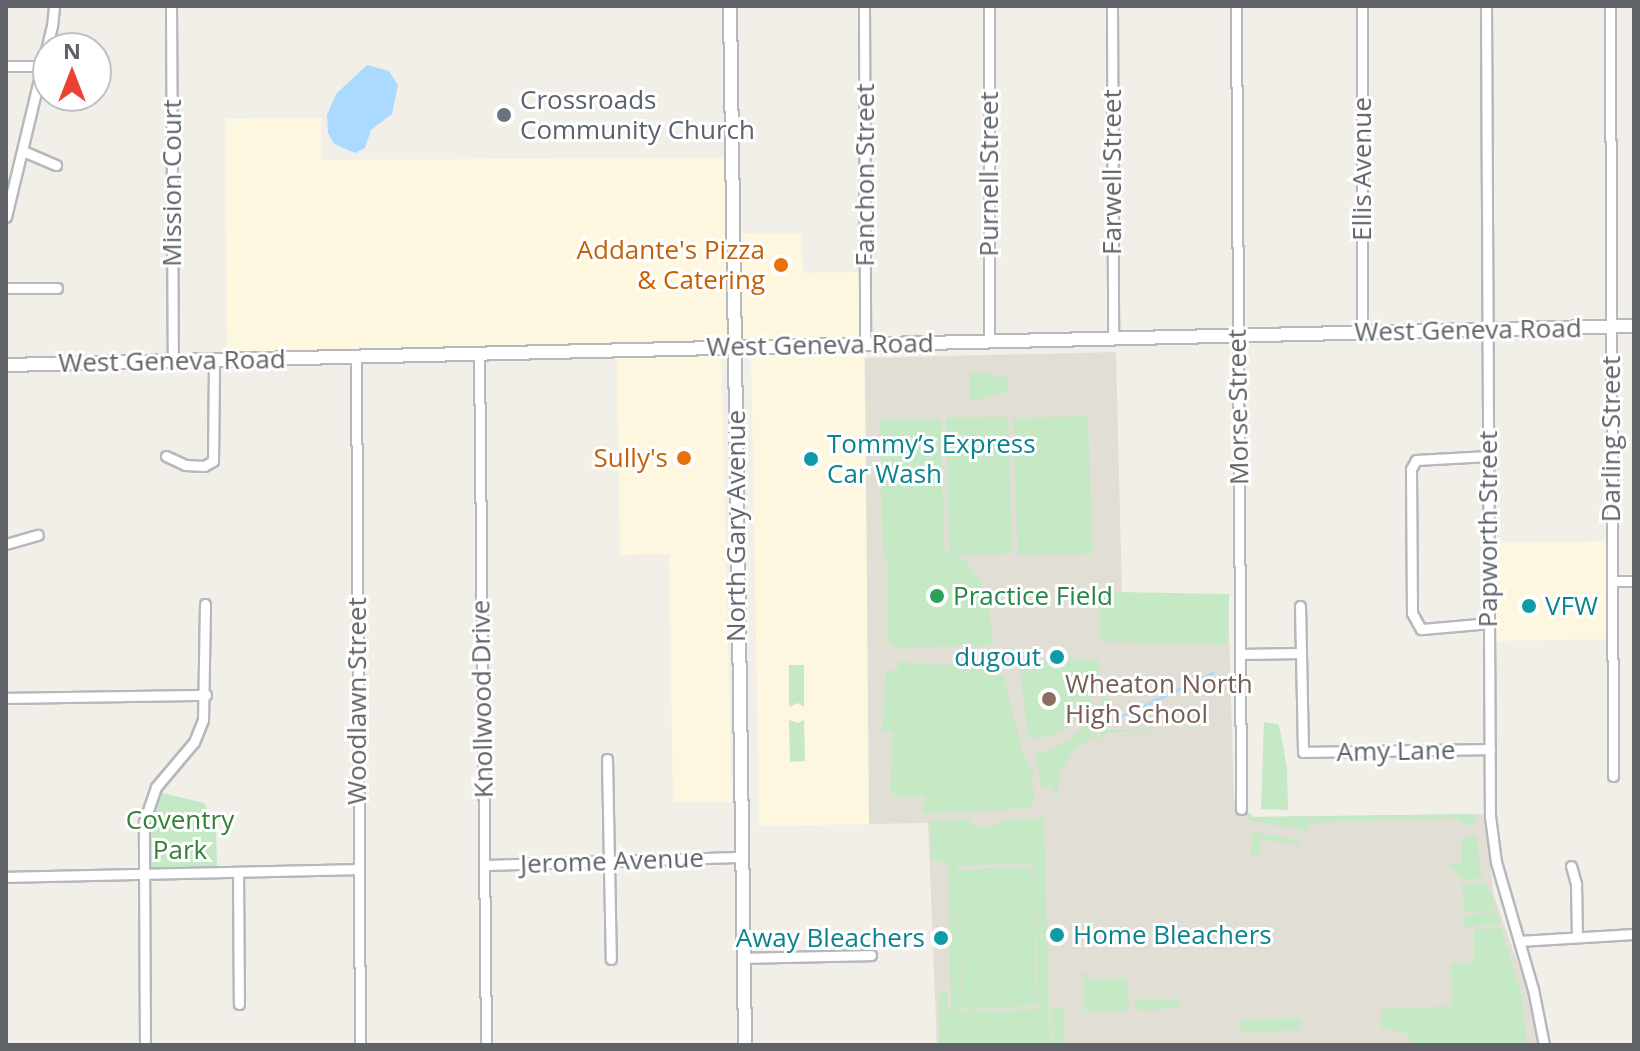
<!DOCTYPE html>
<html>
<head>
<meta charset="utf-8">
<style>
	body { margin:0 }
	#map { position:relative; width:1640px; height:1051px; overflow:hidden; background:#f1efe8; font-family:"Open Sans",sans-serif }
	div>[style] { position:absolute }
	.commercial>* { inset:0; background:#fef7e0; transform-origin:0 0 }
	.education>* { inset:0; background:#e1ded6 }
	.green>* { inset:0; background:#c5e8c5; transform-origin:0 0 }
	.water>* { inset:0; background:#aadaff }
	.stream>* { height:3px; margin:-1.5px; padding:0 1.5px; transform-origin:1.5px; border-radius:1.5px; background:#aadaff }
	.roads { filter:drop-shadow(2px 0 #b5b8bc) drop-shadow(-2px 0 #b5b8bc) drop-shadow(0 2px #b5b8bc) drop-shadow(0 -2px #b5b8bc) }
	.street>* { height:9px; margin:-4.5px; padding:0 4.5px; transform-origin:4.5px; border-radius:4.5px; background:#fff }
	.secondary>* { height:12px; margin:-6px; padding:0 6px; transform-origin:6px; border-radius:6px; background:#fff }
	.dots>* { width:22px; height:22px; translate:-50% -50%; box-sizing:border-box; border:4px solid #fff; border-radius:50% }
	span { translate:-50% -50%; white-space:nowrap; text-align:center; line-height:1.15; -webkit-text-stroke:6px #fff; paint-order:stroke }
	.worship-label { font-size:26px; color:#5b616d }
	.left { translate:0 -50%; text-align:left }
	.street-label { font-size:26px; color:#5f6368 }
	.food-label { font-size:26px; color:#c56008 }
	.right { translate:-100% -50%; text-align:right }
	.culture-label { font-size:26px; color:#0d838f }
	.leisure-label { font-size:26px; color:#27864d }
	.education-label { font-size:26px; color:#785e54 }
	.park-label { font-size:26px; color:#348238 }
	.frame { position:absolute; inset:0; border:8px solid #5f6368; pointer-events:none }
	.north { position:absolute; left:32px; top:32px; width:80px; height:80px; box-sizing:border-box; background:#fff; border:2px solid #bfc1c3; border-radius:50%; rotate:0deg; font-size:22px; font-weight:700; line-height:32px; text-align:center; color:#5f6368 }
	.north::after { content:''; display:block; margin:auto; width:28px; height:36px; background:#ea4335; clip-path:polygon(50% 0,100% 100%,50% 72%,0 100%) }
</style>
</head>
<body>
<div id="map">
	<div class="commercial">
		<i style="clip-path:polygon(321px 118px,322px 160px,728px 158px,731px 344px,227px 358px,225px 119px)"></i>
		<i style="clip-path:polygon(737px 233px,801px 234px,803px 273px,861px 272px,862px 341px,738px 343px)"></i>
		<i style="clip-path:polygon(721px 349px,732px 802px,673px 802px,669px 554px,620px 555px,617px 355px)"></i>
		<i style="left:864px;top:349px;width:475px;height:113px;rotate:89deg"></i>
		<i style="left:1610px;top:541px;width:98px;height:119px;rotate:89deg"></i>
	</div>
	<div class="education">
		<i style="clip-path:polygon(1116px 352px,1122px 596px,1228px 594px,1234px 801px,1254px 817px,1484px 814px,1494px 896px,1531px 1001px,1538px 1045px,937px 1045px,928px 823px,869px 824px,865px 358px)"></i>
	</div>
	<div class="green">
		<i style="clip-path:polygon(969px 371px,1008px 378px,1008px 392px,970px 401px)"></i>
		<i style="left:1088px;top:416px;width:137px;height:75px;rotate:88deg"></i>
		<i style="clip-path:polygon(1008px 417px,1012px 553px,955px 555px,967px 562px,981px 582px,989px 610px,993px 646px,894px 647px,888px 642px,887px 557px,883px 557px,879px 420px,941px 419px,944px 550px,949px 552px,946px 418px)"></i>
		<i style="left:1229px;top:594px;width:50px;height:129px;rotate:91deg"></i>
		<i style="clip-path:polygon(1025px 660px,1099px 660px,1099px 681px,1089px 706px,1071px 726px,1050px 736px,1028px 739px,1020px 665px)"></i>
		<i style="clip-path:polygon(898px 662px,990px 668px,1003px 676px,1023px 753px,1034px 775px,1034px 780px,1027px 783px,1035px 790px,1032px 808px,921px 814px,925px 796px,898px 798px,890px 791px,893px 732px,882px 731px,886px 670px,897px 671px)"></i>
		<i style="clip-path:polygon(789px 665px,804px 665px,804px 707px,798px 703px,789px 707px)"></i>
		<i style="clip-path:polygon(1107px 687px,1107px 730px,1227px 728px,1117px 732px,1103px 734px,1102px 741px,1094px 715px)"></i>
		<i style="clip-path:polygon(789px 720px,798px 723px,804px 720px,805px 761px,790px 762px)"></i>
		<i style="clip-path:polygon(1264px 722px,1278px 724px,1280px 729px,1287px 768px,1288px 810px,1261px 809px)"></i>
		<i style="clip-path:polygon(1087px 724px,1094px 727px,1099px 742px,1093px 737px,1073px 752px,1060px 772px,1057px 793px,1052px 793px,1051px 787px,1042px 787px,1035px 756px,1071px 739px)"></i>
		<i style="clip-path:polygon(154px 791px,204px 803px,216px 823px,217px 871px,145px 872px,145px 829px)"></i>
		<i style="clip-path:polygon(1247px 811px,1254px 817px,1475px 814px,1475px 824px,1462px 826px,1460px 819px,1455px 818px,1307px 823px,1307px 831px,1253px 821px,1246px 817px)"></i>
		<i style="clip-path:polygon(evenodd,1044px 818px,1050px 1045px,940px 1045px,938px 994px,948px 992px,948px 1013px,951px 1013px,948px 861px,931px 861px,930px 821px,970px 820px,972px 826px,979px 827px,999px 825px,1002px 819px,1044px 818px,1033px 863px,1039px 1009px,961px 1012px,957px 866px,1033px 863px)"></i>
		<i style="clip-path:polygon(1253px 832px,1299px 840px,1300px 845px,1259px 839px,1259px 856px,1250px 856px,1253px 839px,1250px 834px)"></i>
		<i style="clip-path:polygon(1466px 836px,1476px 836px,1482px 878px,1462px 879px,1447px 864px,1462px 863px,1461px 842px)"></i>
		<i style="clip-path:polygon(1027px 866px,1032px 868px,1037px 1005px,967px 1010px,962px 1007px,957px 870px)"></i>
		<i style="clip-path:polygon(1482px 882px,1489px 887px,1496px 910px,1464px 912px,1462px 883px)"></i>
		<i style="clip-path:polygon(1497px 912px,1501px 925px,1463px 927px,1463px 915px)"></i>
		<i style="clip-path:polygon(1501px 928px,1522px 997px,1527px 1045px,1414px 1045px,1405px 1033px,1381px 1027px,1381px 1009px,1452px 1006px,1451px 964px,1474px 962px,1474px 929px)"></i>
		<i style="clip-path:polygon(1083px 973px,1087px 973px,1088px 979px,1127px 978px,1129px 1007px,1125px 1011px,1084px 1011px)"></i>
		<i style="clip-path:polygon(1135px 997px,1137px 1000px,1179px 1000px,1180px 1007px,1143px 1011px,1135px 1007px)"></i>
		<i style="left:1063px;top:1008px;width:37px;height:12px;rotate:88deg"></i>
		<i style="clip-path:polygon(1303px 1018px,1300px 1030px,1244px 1032px,1240px 1028px,1240px 1019px)"></i>
	</div>
	<div class="water">
		<i style="clip-path:polygon(367px 65px,389px 71px,398px 85px,392px 114px,371px 130px,365px 148px,355px 153px,334px 144px,328px 133px,327px 115px,336px 94px)"></i>
	</div>
	<div class="stream">
		<i style="left:1113px;top:720px;width:110px;rotate:-25.4deg"></i>
	</div>
	<div class="roads">
		<div class="street">
			<i style="left:171px;top:6px;width:355px;rotate:89.7deg"></i>
			<i style="left:864px;top:6px;width:338px;rotate:89.8deg"></i>
			<i style="left:989px;top:6px;width:335px;rotate:90deg"></i>
			<i style="left:1112px;top:6px;width:332px;rotate:89.8deg"></i>
			<i style="left:1236px;top:6px;width:803px;rotate:89.64deg"></i>
			<i style="left:1486px;top:6px;width:810px;rotate:89.72deg"></i>
			<i style="left:1490px;top:816px;width:46px;rotate:82.6deg"></i>
			<i style="left:1496px;top:862px;width:132px;rotate:73.8deg"></i>
			<i style="left:1533px;top:989px;width:57px;rotate:78.9deg"></i>
			<i style="left:1610px;top:6px;width:770px;rotate:89.78deg"></i>
			<i style="left:6px;top:66px;width:37px"></i>
			<i style="left:23px;top:151px;width:36px;rotate:23deg"></i>
			<i style="left:6px;top:217px;width:196px;rotate:-76.5deg"></i>
			<i style="left:52px;top:26px;width:20px;rotate:-84deg"></i>
			<i style="left:6px;top:288px;width:51px"></i>
			<i style="left:1362px;top:333px;width:327px;rotate:-90deg"></i>
			<i style="left:479px;top:353px;width:692px;rotate:89.42deg"></i>
			<i style="left:356px;top:356px;width:689px;rotate:89.67deg"></i>
			<i style="left:166px;top:456px;width:21px;rotate:25deg"></i>
			<i style="left:185px;top:465px;width:19px;rotate:3deg"></i>
			<i style="left:204px;top:466px;width:10px;rotate:-29deg"></i>
			<i style="left:213px;top:461px;width:101px;rotate:-89.4deg"></i>
			<i style="left:1488px;top:456px;width:72px;rotate:176.8deg"></i>
			<i style="left:1416px;top:460px;width:10px;rotate:119deg"></i>
			<i style="left:1411px;top:469px;width:144px;rotate:89.6deg"></i>
			<i style="left:1412px;top:613px;width:18px;rotate:61deg"></i>
			<i style="left:1421px;top:629px;width:68px;rotate:-5deg"></i>
			<i style="left:6px;top:544px;width:33px;rotate:-16deg"></i>
			<i style="left:1612px;top:581px;width:22px"></i>
			<i style="left:1300px;top:606px;width:146px;rotate:88.8deg"></i>
			<i style="left:1303px;top:752px;width:187px;rotate:-0.9deg"></i>
			<i style="left:1240px;top:654px;width:61px;rotate:-0.9deg"></i>
			<i style="left:6px;top:698px;width:200px;rotate:-0.9deg"></i>
			<i style="left:607px;top:759px;width:200px;rotate:88.9deg"></i>
			<i style="left:484px;top:865px;width:256px;rotate:-1.8deg"></i>
			<i style="left:1571px;top:866px;width:19px;rotate:74deg"></i>
			<i style="left:1576px;top:884px;width:52px;rotate:88.9deg"></i>
			<i style="left:238px;top:872px;width:132px;rotate:89.6deg"></i>
			<i style="left:6px;top:877px;width:352px;rotate:-1.3deg"></i>
			<i style="left:1519px;top:941px;width:115px;rotate:-3.5deg"></i>
			<i style="left:742px;top:958px;width:129px;rotate:-1.3deg"></i>
			<i style="left:145px;top:1045px;width:223px;rotate:-90.3deg"></i>
			<i style="left:144px;top:822px;width:37px;rotate:-71deg"></i>
			<i style="left:156px;top:787px;width:59px;rotate:-49.8deg"></i>
			<i style="left:194px;top:742px;width:24px;rotate:-68deg"></i>
			<i style="left:203px;top:720px;width:116px;rotate:-89deg"></i>
		</div>
		<div class="secondary">
			<i style="left:730px;top:6px;width:1039px;rotate:89.17deg"></i>
			<i style="left:6px;top:365px;width:1628px;rotate:-1.37deg"></i>
		</div>
	</div>
	<div class="dots">
		<i style="left:504px;top:115px;background:#6b7280"></i>
		<i style="left:781px;top:265px;background:#e8710a"></i>
		<i style="left:684px;top:458px;background:#e8710a"></i>
		<i style="left:811px;top:459px;background:#0f9aa8"></i>
		<i style="left:937px;top:596px;background:#2e9e5b"></i>
		<i style="left:1529px;top:606px;background:#0f9aa8"></i>
		<i style="left:1057px;top:657px;background:#0f9aa8"></i>
		<i style="left:1049px;top:699px;background:#8d6e63"></i>
		<i style="left:1057px;top:935px;background:#0f9aa8"></i>
		<i style="left:941px;top:938px;background:#0f9aa8"></i>
	</div>
	<div class="worship-label">
		<span class="left" style="left:520px;top:115px">Crossroads<br>Community Church</span>
	</div>
	<div class="street-label">
		<span style="left:1362px;top:169px;rotate:-90deg">Ellis Avenue</span>
		<span style="left:1112px;top:172px;rotate:-90deg">Farwell Street</span>
		<span style="left:989px;top:174px;rotate:-90deg">Purnell Street</span>
		<span style="left:865px;top:175px;rotate:-90deg">Fanchon Street</span>
		<span style="left:172px;top:183px;rotate:-90deg">Mission Court</span>
		<span style="left:1468px;top:330px;rotate:-1deg">West Geneva Road</span>
		<span style="left:820px;top:345px;rotate:-1deg">West Geneva Road</span>
		<span style="left:172px;top:361px;rotate:-1deg">West Geneva Road</span>
		<span style="left:1238px;top:407px;rotate:-91deg">Morse Street</span>
		<span style="left:1611px;top:439px;rotate:-90deg">Darling Street</span>
		<span style="left:736px;top:526px;rotate:-90deg">North Gary Avenue</span>
		<span style="left:1488px;top:529px;rotate:-90deg">Papworth Street</span>
		<span style="left:482px;top:699px;rotate:-91deg">Knollwood Drive</span>
		<span style="left:357px;top:701px;rotate:-90deg">Woodlawn Street</span>
		<span style="left:1396px;top:751px;rotate:-1deg">Amy Lane</span>
		<span style="left:612px;top:861px;rotate:-2deg">Jerome Avenue</span>
	</div>
	<div class="food-label">
		<span class="right" style="left:765px;top:265px">Addante's Pizza<br>&amp; Catering</span>
		<span class="right" style="left:668px;top:458px">Sully's</span>
	</div>
	<div class="culture-label">
		<span class="left" style="left:827px;top:459px">Tommy’s Express<br>Car Wash</span>
		<span class="left" style="left:1545px;top:606px">VFW</span>
		<span class="right" style="left:1041px;top:657px">dugout</span>
		<span class="left" style="left:1073px;top:935px">Home Bleachers</span>
		<span class="right" style="left:925px;top:938px">Away Bleachers</span>
	</div>
	<div class="leisure-label">
		<span class="left" style="left:953px;top:596px">Practice Field</span>
	</div>
	<div class="education-label">
		<span class="left" style="left:1065px;top:699px">Wheaton North<br>High School</span>
	</div>
	<div class="park-label">
		<span style="left:180px;top:835px">Coventry<br>Park</span>
	</div>
	<div class="frame"></div>
	<div class="north">N</div>
</div>
</body>
</html>
